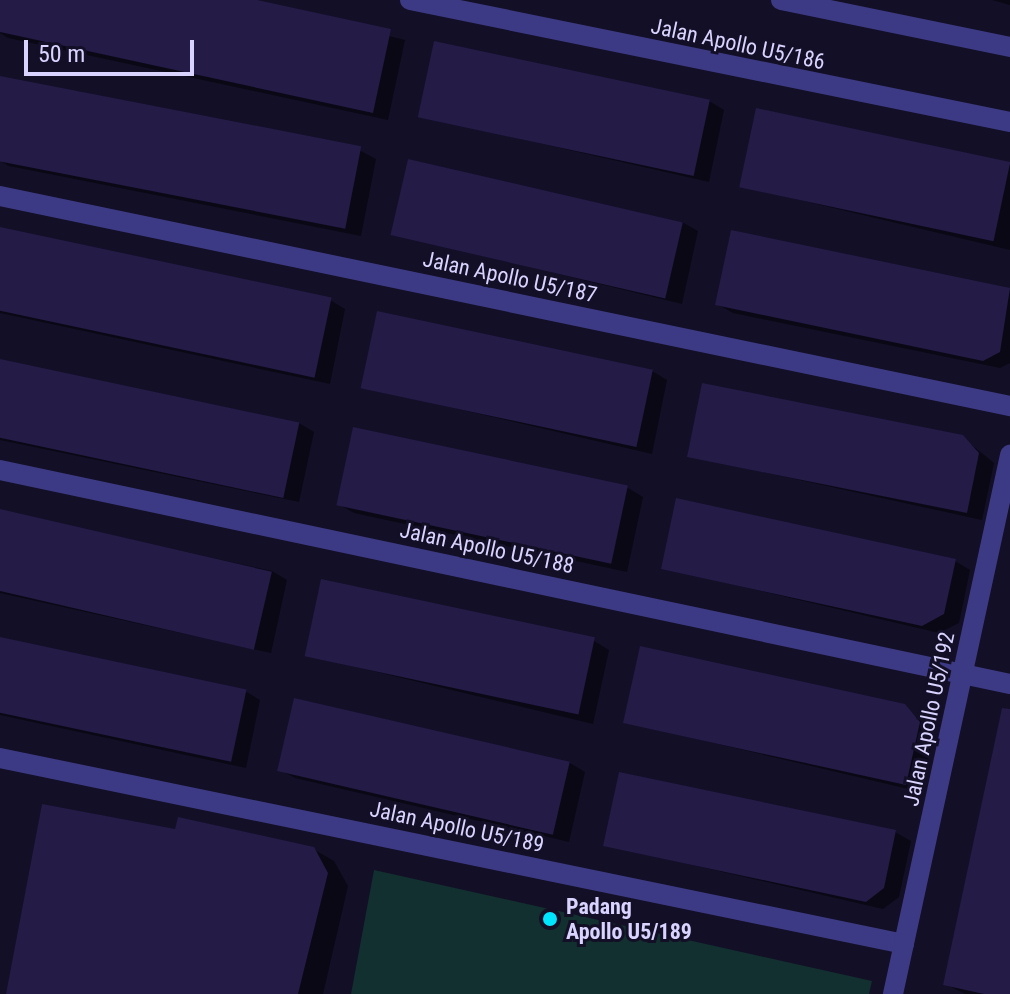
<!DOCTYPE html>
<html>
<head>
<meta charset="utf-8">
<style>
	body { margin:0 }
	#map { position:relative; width:1010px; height:994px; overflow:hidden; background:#130f26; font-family:"Roboto Condensed",sans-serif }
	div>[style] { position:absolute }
	.green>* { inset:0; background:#12302f }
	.shadow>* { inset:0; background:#0007 }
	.building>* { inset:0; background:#241b47; transform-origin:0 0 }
	.minor>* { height:20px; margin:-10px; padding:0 10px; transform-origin:10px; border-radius:10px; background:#3d3a85 }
	.dots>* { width:22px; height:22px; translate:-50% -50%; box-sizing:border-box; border:4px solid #130f26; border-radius:50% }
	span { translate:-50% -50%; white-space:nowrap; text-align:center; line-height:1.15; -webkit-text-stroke:6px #130f26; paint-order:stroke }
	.street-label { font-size:22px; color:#d9d4ff }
	.poi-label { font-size:22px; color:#d9d4ff; font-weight:700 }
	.left { translate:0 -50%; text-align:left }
	.scale { position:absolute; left:24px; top:40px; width:170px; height:36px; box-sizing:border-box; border:4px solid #d9d4ff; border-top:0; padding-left:10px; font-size:24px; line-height:28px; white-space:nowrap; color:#d9d4ff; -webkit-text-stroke:6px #130f26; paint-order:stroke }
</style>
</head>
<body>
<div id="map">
	<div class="green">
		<i style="clip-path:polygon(374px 870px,872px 981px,869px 994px,351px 994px)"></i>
	</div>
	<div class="shadow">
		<i style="clip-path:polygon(0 0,247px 0,405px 40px,388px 120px,8px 38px,0 33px)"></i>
		<i style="clip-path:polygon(992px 0,1010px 0,1010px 5px)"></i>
		<i style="clip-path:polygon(0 78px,361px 151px,376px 159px,361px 236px,9px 166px,0 161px)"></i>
		<i style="clip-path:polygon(709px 101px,724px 110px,709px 182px,420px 116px)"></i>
		<i style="clip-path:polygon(1010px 165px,1010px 250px,741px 186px)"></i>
		<i style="clip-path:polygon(682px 222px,698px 231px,682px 304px,393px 234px)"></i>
		<i style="clip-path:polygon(0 229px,330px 300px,345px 309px,330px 384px,0 313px)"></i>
		<i style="clip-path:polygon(732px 232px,1010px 290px,1010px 363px,1000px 368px,733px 313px,717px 304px)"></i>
		<i style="clip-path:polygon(0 361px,299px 423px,314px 432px,299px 502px,0 440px)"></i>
		<i style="clip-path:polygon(652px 371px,667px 380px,652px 454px,363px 387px)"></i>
		<i style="clip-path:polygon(355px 430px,628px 488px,643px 497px,627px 572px,354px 513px,338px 504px)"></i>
		<i style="clip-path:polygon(962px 437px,994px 463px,982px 520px,690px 456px)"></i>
		<i style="clip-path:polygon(0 511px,272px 571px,287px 580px,271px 653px,0 593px)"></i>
		<i style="clip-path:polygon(955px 561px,970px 570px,959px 623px,939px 633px,663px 568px)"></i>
		<i style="clip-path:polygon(0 639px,245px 691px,260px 700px,246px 768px,0 715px)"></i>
		<i style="clip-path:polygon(594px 641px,609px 650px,593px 724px,306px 655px)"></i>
		<i style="clip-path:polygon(296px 700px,570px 763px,585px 772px,569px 842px,295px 778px,280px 770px)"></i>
		<i style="clip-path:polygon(904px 706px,934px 733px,921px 792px,625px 722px)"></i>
		<i style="clip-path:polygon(1010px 729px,1010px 994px,965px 994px,945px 984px)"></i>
		<i style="clip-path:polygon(177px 831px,313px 849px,334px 861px,348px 886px,323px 994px,8px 994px)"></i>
		<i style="clip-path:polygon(895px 832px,911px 841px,899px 897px,883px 909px,606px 845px)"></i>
	</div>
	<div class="building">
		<i style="clip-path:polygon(0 0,257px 0,391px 29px,373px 113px,0 32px)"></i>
		<i style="left:434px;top:41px;width:282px;height:78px;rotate:12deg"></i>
		<i style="left:0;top:76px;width:368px;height:84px;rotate:11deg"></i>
		<i style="left:756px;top:108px;width:260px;height:81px;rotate:12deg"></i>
		<i style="left:408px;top:159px;width:282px;height:78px;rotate:13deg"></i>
		<i style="left:0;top:227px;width:339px;height:82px;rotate:12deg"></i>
		<i style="clip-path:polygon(731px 230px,1010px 288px,1000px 352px,983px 361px,715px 305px)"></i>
		<i style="left:377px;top:311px;width:282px;height:79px;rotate:12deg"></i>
		<i style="left:0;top:359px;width:306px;height:77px;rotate:12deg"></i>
		<i style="clip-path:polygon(702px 383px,963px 435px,979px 453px,967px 513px,687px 457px)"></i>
		<i style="left:353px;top:427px;width:281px;height:80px;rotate:12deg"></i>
		<i style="clip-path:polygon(676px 498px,956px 559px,944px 614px,922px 626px,661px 569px)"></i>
		<i style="left:0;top:509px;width:279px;height:80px;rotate:13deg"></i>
		<i style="left:321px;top:579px;width:280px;height:79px;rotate:12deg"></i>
		<i style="left:0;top:637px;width:252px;height:74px;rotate:12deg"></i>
		<i style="clip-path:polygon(640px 646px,905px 704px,920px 722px,906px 785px,623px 723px)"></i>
		<i style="left:294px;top:698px;width:283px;height:75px;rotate:13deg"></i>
		<i style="clip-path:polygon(1002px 708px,1010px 709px,1010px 994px,984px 994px,943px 985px)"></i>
		<i style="clip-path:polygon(619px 772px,896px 830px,884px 888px,866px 902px,603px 846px)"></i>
		<i style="clip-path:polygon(42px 804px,175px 829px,178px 817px,314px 847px,328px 873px,298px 994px,6px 994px)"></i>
	</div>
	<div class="minor">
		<i style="left:410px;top:0;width:612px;rotate:11.49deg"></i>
		<i style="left:781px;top:0;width:234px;rotate:11.6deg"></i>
		<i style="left:0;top:196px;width:1032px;rotate:11.75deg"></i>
		<i style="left:0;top:470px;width:1032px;rotate:11.96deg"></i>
		<i style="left:0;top:758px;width:923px;rotate:11.63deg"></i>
		<i style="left:893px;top:994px;width:552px;rotate:-77.75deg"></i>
	</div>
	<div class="dots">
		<i style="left:550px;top:919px;background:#00e5ff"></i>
	</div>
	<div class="street-label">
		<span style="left:738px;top:44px;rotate:12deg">Jalan Apollo U5/186</span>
		<span style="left:510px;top:277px;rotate:12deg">Jalan Apollo U5/187</span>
		<span style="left:487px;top:548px;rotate:12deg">Jalan Apollo U5/188</span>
		<span style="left:929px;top:719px;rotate:-78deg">Jalan Apollo U5/192</span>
		<span style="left:457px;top:827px;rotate:12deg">Jalan Apollo U5/189</span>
	</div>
	<div class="poi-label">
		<span class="left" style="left:566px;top:919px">Padang<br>Apollo U5/189</span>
	</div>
	<div class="scale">50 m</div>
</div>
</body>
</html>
